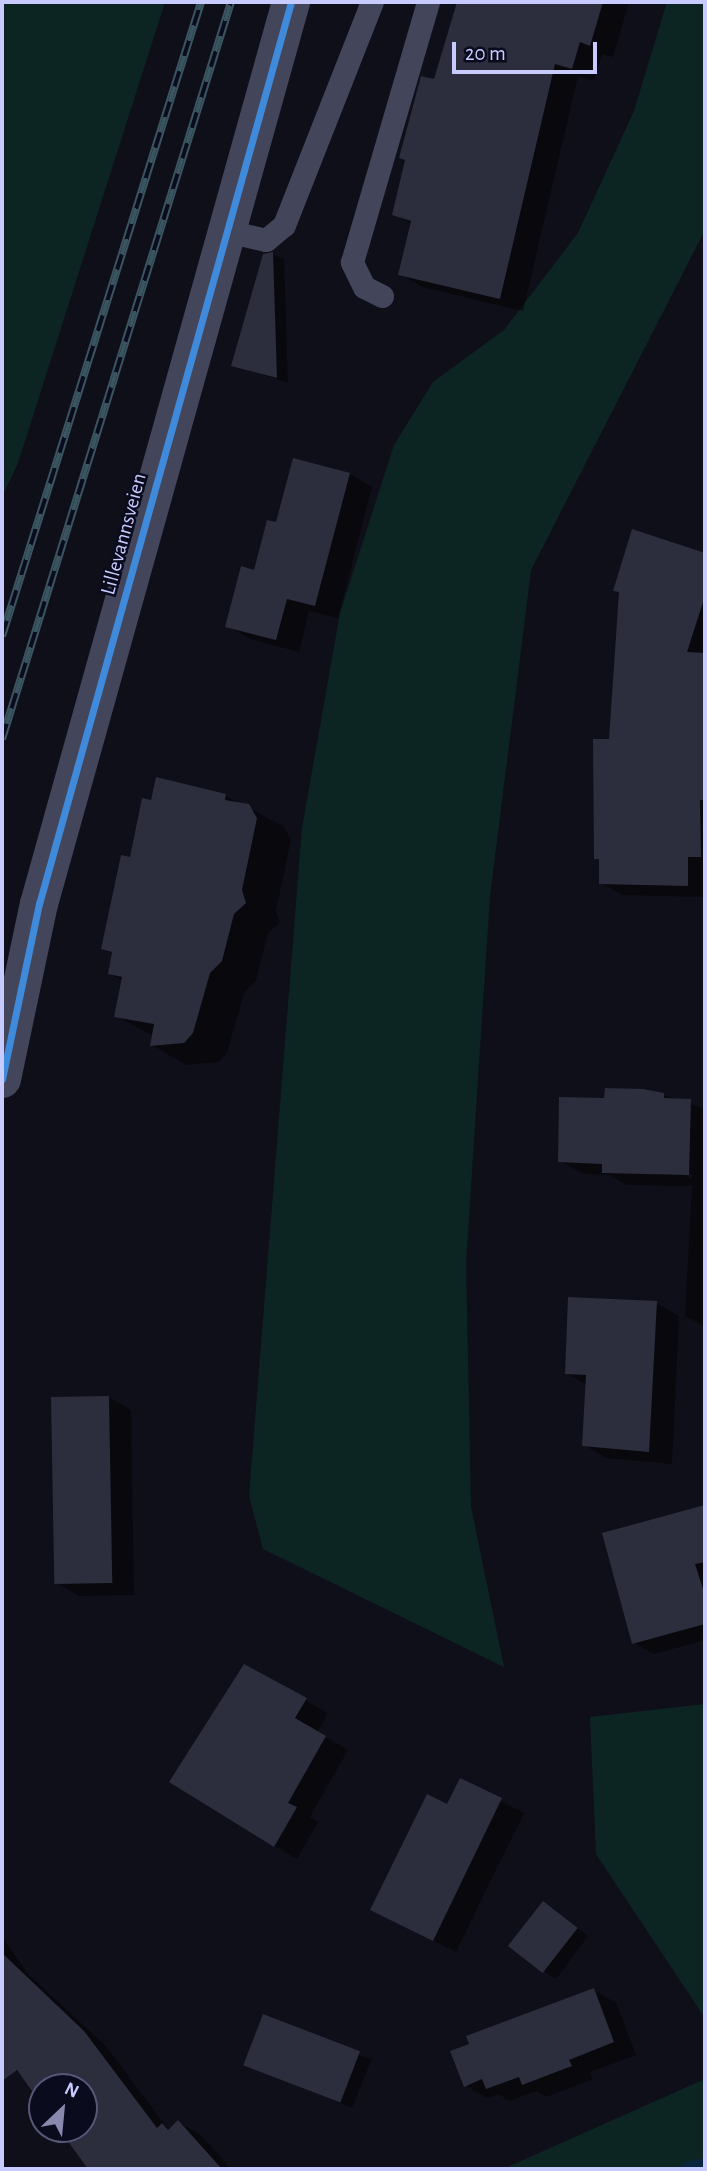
<!DOCTYPE html>
<html>
<head>
<meta charset="utf-8">
<style>
	body { margin:0 }
	#map { position:relative; width:707px; height:2171px; overflow:hidden; background:#0f0f1a; font-family:"Alegreya Sans",sans-serif }
	div>[style] { position:absolute }
	.green>* { inset:0; background:#0d2522 }
	.shadow>* { inset:0; background:#0007; transform-origin:0 0 }
	.stream>* { height:14px; margin:-7px; padding:0 7px; transform-origin:7px; border-radius:7px; background:#09243d }
	.building>* { inset:0; background:#2c2d3d; transform-origin:0 0 }
	.service>* { height:23px; margin:-11.5px; padding:0 11.5px; transform-origin:11.5px; border-radius:11.5px; background:#43465b }
	.tertiary>* { height:38px; margin:-19px; padding:0 19px; transform-origin:19px; border-radius:19px; background:#43465b }
	.rail>* { height:8px; margin-top:-4px; transform-origin:0; background:repeating-linear-gradient(90deg,#0b0b1e 0 16px,#3a5560 0 32px); box-sizing:border-box; border-block:2px solid #3a5560 }
	.cycleway>* { height:7px; margin:-3.5px; padding:0 3.5px; transform-origin:3.5px; border-radius:3.5px; background:#408adc }
	span { translate:-50% -50%; white-space:nowrap; text-align:center; line-height:1.15; -webkit-text-stroke:5px #0b0b1e; paint-order:stroke }
	.street-label { font-size:21px; color:#c8cbff }
	.frame { position:absolute; inset:0; border:4px solid #c8cbff; pointer-events:none }
	.north { position:absolute; left:28px; top:2073px; width:70px; height:70px; box-sizing:border-box; background:#0b0b1e; border:2px solid #575878; border-radius:50%; rotate:26deg; font-size:19px; font-weight:700; line-height:28px; text-align:center; color:#c8cbff }
	.north::after { content:''; display:block; margin:auto; width:24px; height:32px; background:#8789af; clip-path:polygon(50% 0,100% 100%,50% 72%,0 100%) }
	.scale { position:absolute; left:452px; top:42px; width:145px; height:32px; box-sizing:border-box; border:4px solid #c8cbff; border-top:0; padding-left:9px; font-size:21px; line-height:24px; white-space:nowrap; color:#c8cbff; -webkit-text-stroke:5px #0b0b1e; paint-order:stroke }
</style>
</head>
<body>
<div id="map">
	<div class="green">
		<i style="clip-path:polygon(2px 2px,165px 2px,18px 463px,2px 497px)"></i>
		<i style="clip-path:polygon(667px 2px,705px 2px,705px 230px,531px 570px,490px 896px,466px 1262px,471px 1507px,504px 1667px,263px 1549px,249px 1496px,302px 828px,340px 613px,394px 445px,433px 382px,504px 330px,578px 233px,634px 111px)"></i>
		<i style="clip-path:polygon(705px 1704px,705px 2018px,596px 1854px,590px 1717px)"></i>
		<i style="clip-path:polygon(705px 2079px,705px 2169px,503px 2169px)"></i>
	</div>
	<div class="shadow">
		<i style="clip-path:polygon(458px 2px,629px 2px,613px 57px,602px 54px,594px 81px,578px 76px,523px 311px,423px 287px,400px 274px,412px 224px,394px 214px)"></i>
		<i style="clip-path:polygon(273px 254px,284px 260px,288px 383px,233px 365px)"></i>
		<i style="clip-path:polygon(350px 474px,372px 487px,338px 618px,309px 611px,299px 652px,250px 639px,227px 626px,277px 524px)"></i>
		<i style="clip-path:polygon(633px 531px,705px 558px,705px 897px,622px 895px,601px 883px,601px 861px,596px 858px,610px 741px,620px 593px,615px 590px)"></i>
		<i style="clip-path:polygon(157px 780px,226px 796px,283px 826px,291px 839px,276px 911px,280px 923px,268px 933px,256px 980px,244px 993px,227px 1053px,219px 1062px,186px 1065px,152px 1045px,154px 1036px,116px 1016px,123px 981px,110px 973px,113px 954px,103px 948px)"></i>
		<i style="clip-path:polygon(evenodd,664px 1095px,705px 1109px,705px 1327px,685px 1316px,692px 1186px,626px 1185px,610px 1175px,583px 1174px,560px 1161px,606px 1100px,664px 1095px,682px 1169px,692px 1175px,692px 1179px,680px 1172px,682px 1169px)"></i>
		<i style="clip-path:polygon(656px 1303px,679px 1316px,672px 1464px,606px 1458px,584px 1445px,587px 1385px,566px 1373px)"></i>
		<i style="clip-path:polygon(108px 1397px,131px 1410px,134px 1595px,79px 1596px,56px 1583px)"></i>
		<i style="clip-path:polygon(690px 1511px,705px 1520px,705px 1640px,654px 1654px,633px 1642px)"></i>
		<i style="clip-path:polygon(244px 1666px,328px 1713px,317px 1732px,348px 1750px,310px 1817px,318px 1822px,297px 1859px,275px 1846px)"></i>
		<i style="clip-path:polygon(461px 1780px,524px 1813px,456px 1952px,372px 1910px,448px 1806px)"></i>
		<i style="clip-path:polygon(543px 1903px,588px 1936px,556px 1979px,545px 1972px)"></i>
		<i style="clip-path:polygon(2px 1937px,29px 1975px,106px 2046px,168px 2129px,178px 2122px,201px 2135px,231px 2169px,88px 2169px,61px 2129px,84px 2129px,84px 2087px,42px 2087px,42px 2102px,26px 2080px,5px 2060px,2px 2064px)"></i>
		<i style="clip-path:polygon(594px 1990px,616px 2003px,636px 2055px,590px 2072px,593px 2079px,546px 2097px,536px 2091px,510px 2101px,498px 2094px,487px 2098px,465px 2085px)"></i>
		<i style="left:264px;top:2016px;width:116px;height:52px;rotate:22deg"></i>
	</div>
	<div class="stream">
		<i style="left:687px;top:2169px;width:18px;rotate:-13deg"></i>
	</div>
	<div class="building">
		<i style="clip-path:polygon(457px 2px,603px 2px,590px 46px,580px 42px,572px 69px,555px 64px,500px 299px,398px 275px,411px 221px,392px 215px,405px 160px,399px 158px,421px 76px,434px 79px)"></i>
		<i style="clip-path:polygon(273px 252px,277px 378px,231px 366px,263px 254px)"></i>
		<i style="clip-path:polygon(293px 458px,350px 473px,315px 606px,287px 599px,276px 640px,225px 627px,241px 566px,254px 570px,267px 520px,276px 522px)"></i>
		<i style="clip-path:polygon(632px 529px,705px 553px,705px 596px,687px 652px,705px 653px,705px 800px,700px 800px,701px 857px,688px 857px,688px 886px,599px 884px,599px 859px,594px 859px,593px 739px,609px 739px,619px 592px,613px 591px)"></i>
		<i style="clip-path:polygon(156px 777px,226px 794px,225px 800px,249px 804px,257px 818px,242px 890px,246px 903px,234px 914px,222px 961px,210px 973px,193px 1033px,184px 1043px,150px 1046px,154px 1024px,114px 1017px,122px 977px,108px 974px,112px 952px,101px 949px,121px 855px,130px 857px,142px 798px,151px 800px)"></i>
		<i style="clip-path:polygon(605px 1088px,643px 1089px,664px 1093px,664px 1098px,691px 1099px,689px 1175px,602px 1173px,602px 1164px,558px 1162px,559px 1097px,604px 1098px)"></i>
		<i style="clip-path:polygon(568px 1297px,657px 1301px,649px 1452px,582px 1446px,586px 1375px,565px 1374px)"></i>
		<i style="left:109px;top:1396px;width:187px;height:58px;rotate:89deg"></i>
		<i style="clip-path:polygon(705px 1505px,705px 1562px,695px 1564px,705px 1595px,705px 1624px,632px 1644px,602px 1533px)"></i>
		<i style="clip-path:polygon(244px 1664px,307px 1698px,295px 1718px,326px 1736px,288px 1803px,297px 1807px,274px 1847px,169px 1782px)"></i>
		<i style="clip-path:polygon(460px 1778px,502px 1798px,433px 1941px,370px 1910px,427px 1794px,447px 1804px)"></i>
		<i style="left:543px;top:1901px;width:44px;height:57px;rotate:38deg"></i>
		<i style="clip-path:polygon(2px 1953px,84px 2031px,157px 2128px,162px 2123px,168px 2130px,178px 2120px,222px 2169px,88px 2169px,59px 2129px,84px 2129px,84px 2087px,42px 2087px,42px 2105px,17px 2070px,2px 2081px)"></i>
		<i style="clip-path:polygon(594px 1988px,614px 2042px,569px 2060px,572px 2066px,522px 2085px,519px 2077px,486px 2089px,482px 2079px,464px 2087px,450px 2051px,469px 2044px,466px 2036px)"></i>
		<i style="left:263px;top:2014px;width:104px;height:55px;rotate:21deg"></i>
	</div>
	<div class="service">
		<i style="left:227px;top:231px;width:40px;rotate:13deg"></i>
		<i style="left:266px;top:240px;width:23px;rotate:-40deg"></i>
		<i style="left:284px;top:225px;width:240px;rotate:-68.5deg"></i>
		<i style="left:382px;top:296px;width:20px;rotate:-153deg"></i>
		<i style="left:364px;top:287px;width:28px;rotate:-116deg"></i>
		<i style="left:352px;top:262px;width:271px;rotate:-73.7deg"></i>
	</div>
	<div class="tertiary">
		<i style="left:2px;top:1079px;width:179px;rotate:-78.1deg"></i>
		<i style="left:39px;top:904px;width:937px;rotate:-74.39deg"></i>
	</div>
	<div class="rail">
		<i style="left:2px;top:636px;width:664px;rotate:-72.57deg"></i>
		<i style="left:2px;top:739px;width:772px;rotate:-72.74deg"></i>
	</div>
	<div class="cycleway">
		<i style="left:2px;top:1079px;width:179px;rotate:-78.1deg"></i>
		<i style="left:39px;top:904px;width:937px;rotate:-74.39deg"></i>
	</div>
	<div class="street-label">
		<span style="left:124px;top:534px;rotate:-75deg">Lillevannsveien</span>
	</div>
	<div class="frame"></div>
	<div class="north">N</div>
	<div class="scale">20 m</div>
</div>
</body>
</html>
